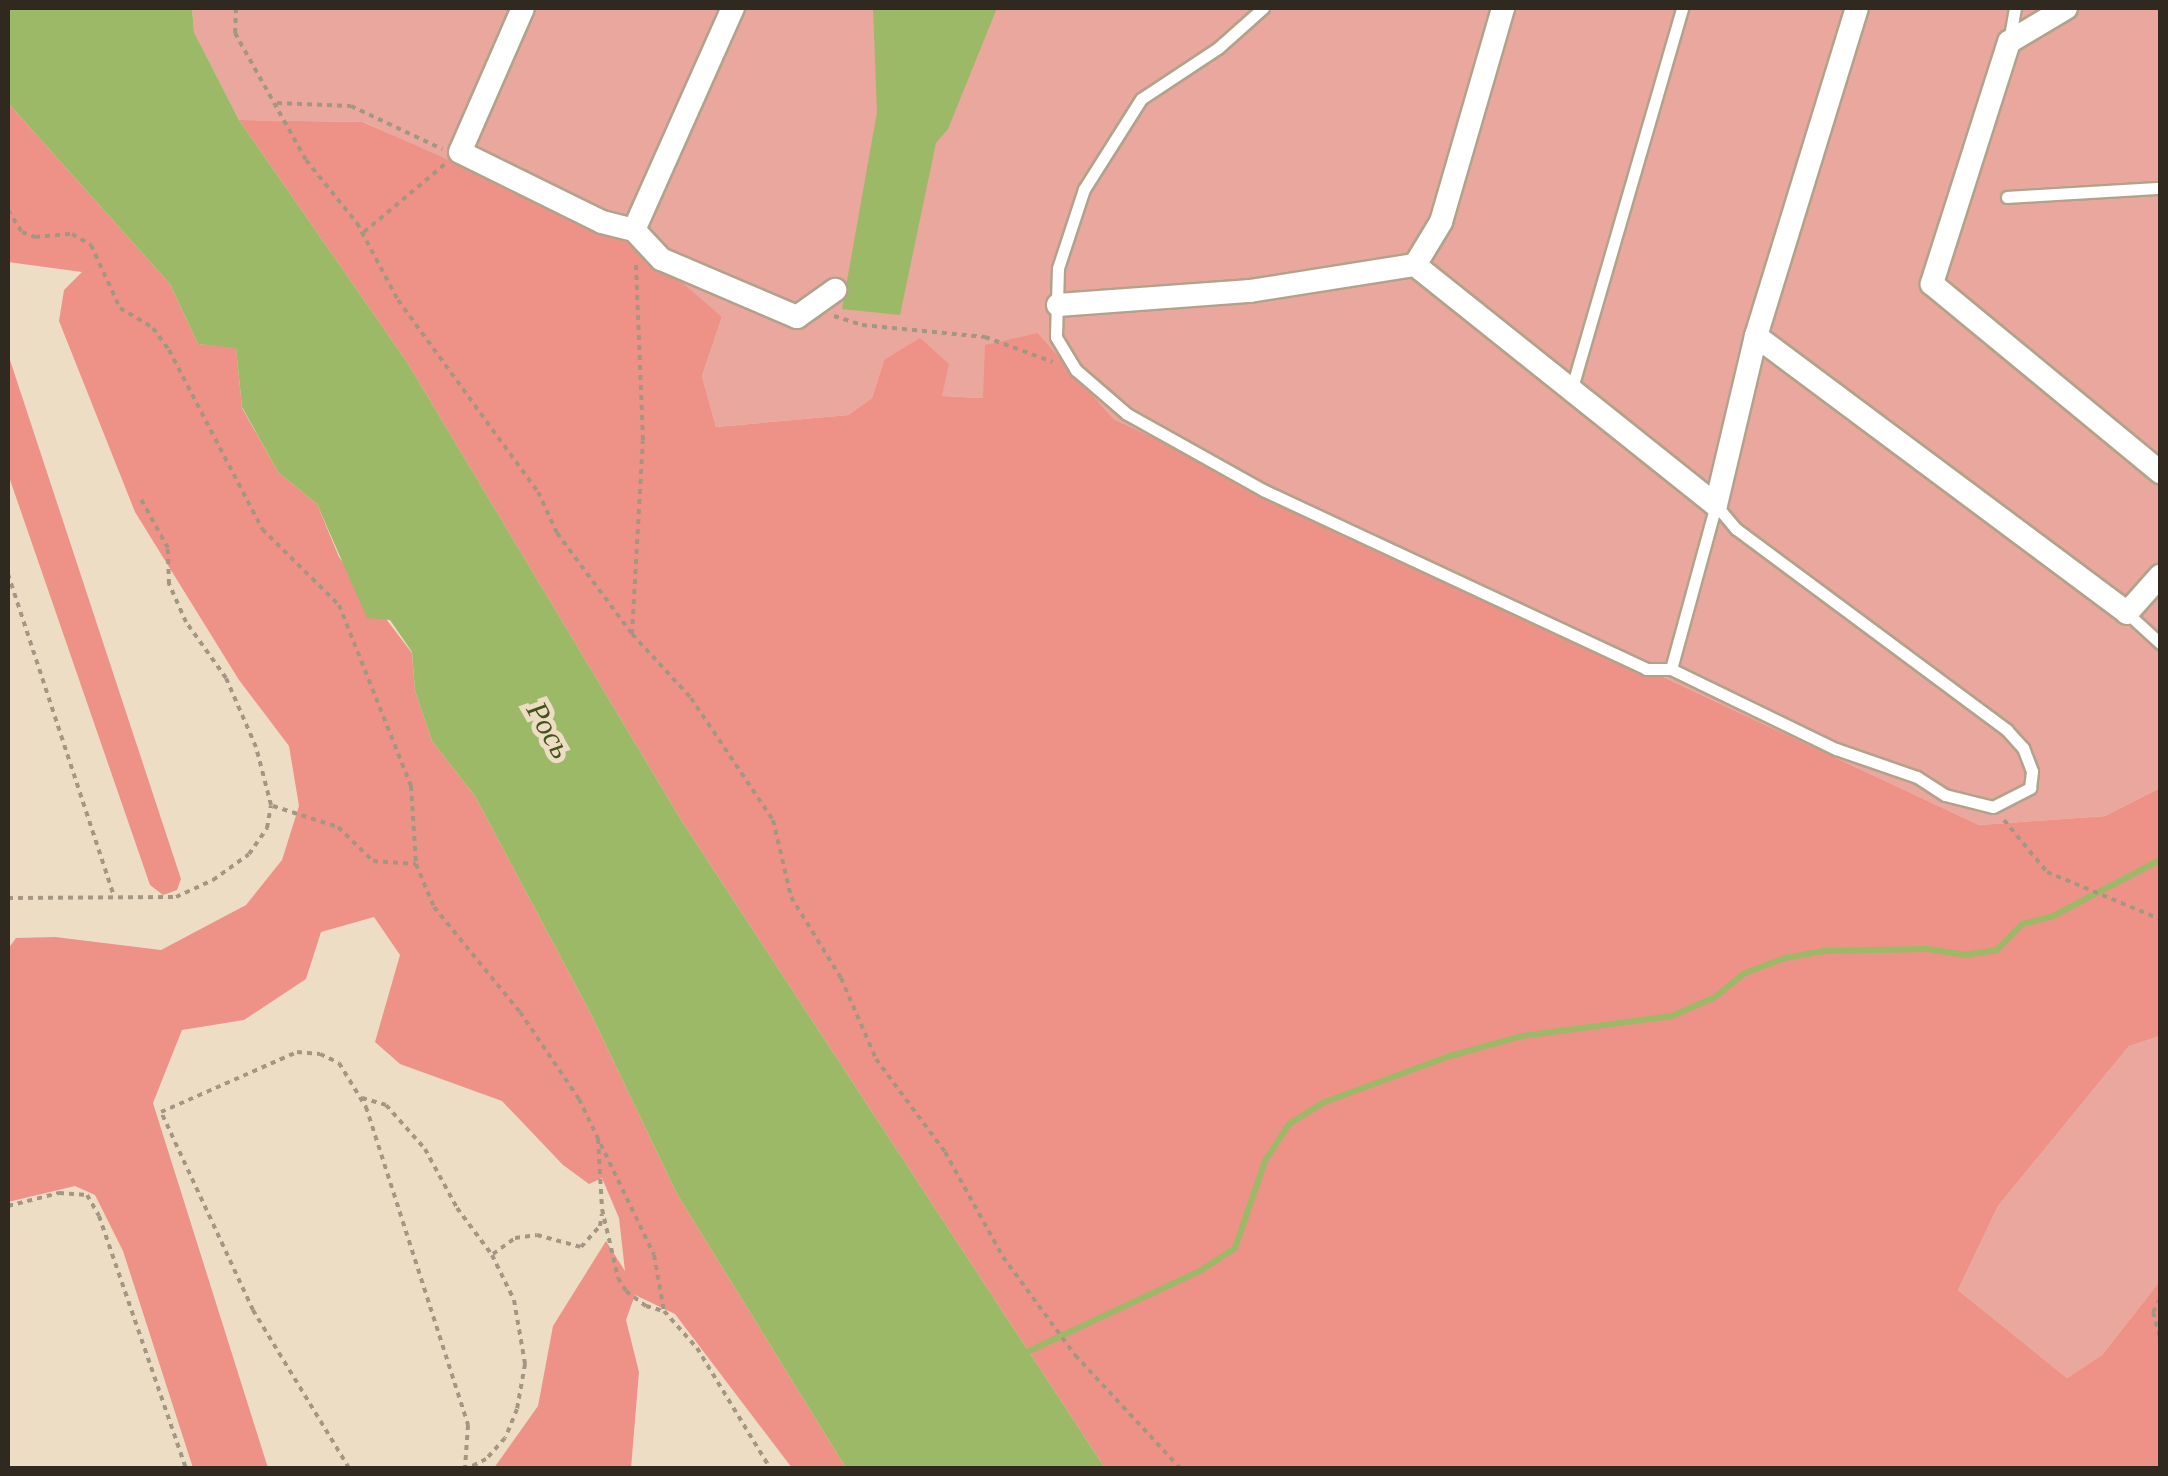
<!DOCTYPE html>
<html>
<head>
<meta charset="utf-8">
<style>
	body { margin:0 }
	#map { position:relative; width:2168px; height:1476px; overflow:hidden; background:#eeddc5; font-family:"Crimson Pro",serif }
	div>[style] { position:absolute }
	.green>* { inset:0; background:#eaa79e }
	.forest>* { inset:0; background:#ee9287 }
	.water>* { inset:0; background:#9bb967 }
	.stream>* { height:6px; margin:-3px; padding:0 3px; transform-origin:3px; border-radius:3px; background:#9bb967 }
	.path>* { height:4px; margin-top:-2px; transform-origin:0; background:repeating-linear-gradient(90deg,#a39784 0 5px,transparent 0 10px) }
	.roads { filter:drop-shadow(2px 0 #b3a28b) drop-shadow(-2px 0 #b3a28b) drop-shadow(0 2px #b3a28b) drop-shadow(0 -2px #b3a28b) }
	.lane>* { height:11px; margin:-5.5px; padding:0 5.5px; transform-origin:5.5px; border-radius:5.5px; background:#fff }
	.street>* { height:22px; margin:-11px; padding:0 11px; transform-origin:11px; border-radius:11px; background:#fff }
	span { translate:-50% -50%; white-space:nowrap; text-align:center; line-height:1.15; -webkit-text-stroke:10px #eeddc5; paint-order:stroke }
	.water-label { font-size:30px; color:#405319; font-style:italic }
	.frame { position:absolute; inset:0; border:10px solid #2f291f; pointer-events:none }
</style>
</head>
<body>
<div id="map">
	<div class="green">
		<i style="clip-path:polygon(192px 8px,2160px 8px,2160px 788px,2105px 816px,1979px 825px,1112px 419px,1038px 333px,983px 398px,942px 396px,884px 360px,872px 398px,848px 415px,716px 427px,702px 376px,722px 317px,428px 152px,364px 122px,239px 120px,194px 32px)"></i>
		<i style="clip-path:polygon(2160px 1036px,2160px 1281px,2102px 1355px,2067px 1378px,1958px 1290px,1998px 1206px,2129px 1046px)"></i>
	</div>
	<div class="forest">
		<i style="clip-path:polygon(8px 103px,170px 284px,198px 344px,236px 347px,242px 408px,278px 472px,317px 504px,339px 557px,412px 653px,415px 691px,432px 741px,475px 796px,591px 1014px,677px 1194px,846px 1468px,792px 1468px,675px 1314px,635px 1295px,626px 1320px,639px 1372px,631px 1468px,494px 1468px,538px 1406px,553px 1326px,606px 1241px,625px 1271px,619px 1218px,602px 1178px,589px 1184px,563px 1165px,502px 1101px,400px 1064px,375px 1042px,400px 955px,374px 917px,321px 932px,306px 979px,244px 1020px,182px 1030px,153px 1103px,268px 1468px,193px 1468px,123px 1251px,95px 1195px,75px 1186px,8px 1202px,8px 949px,16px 938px,55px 937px,161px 950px,246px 905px,282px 860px,299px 806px,289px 746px,239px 680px,135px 512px,59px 321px,64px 290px,82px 272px,8px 262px)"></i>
		<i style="clip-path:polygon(239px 120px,363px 122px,636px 243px,722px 317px,702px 376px,716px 427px,848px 415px,872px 398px,884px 360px,920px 338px,949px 364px,942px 396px,983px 398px,985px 345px,1038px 333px,1113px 419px,1979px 825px,2105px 816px,2160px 788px,2160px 1036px,2129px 1046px,1998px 1206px,1958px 1290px,2067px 1378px,2102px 1355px,2160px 1281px,2160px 1468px,1105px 1468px,683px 823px,407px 362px)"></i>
		<i style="clip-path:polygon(8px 354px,181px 879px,177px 890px,163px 895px,150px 885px,8px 474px)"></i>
	</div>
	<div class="water">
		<i style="clip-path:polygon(8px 8px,192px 8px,194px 32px,239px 120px,407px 362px,683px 823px,1105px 1468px,846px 1468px,677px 1194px,591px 1014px,475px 796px,432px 741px,415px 691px,412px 652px,390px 620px,367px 618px,317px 504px,278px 472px,242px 407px,236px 348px,198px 344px,170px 284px,8px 103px)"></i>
		<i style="clip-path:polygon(873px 8px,997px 8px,948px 129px,936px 143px,900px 315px,842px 309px,877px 112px)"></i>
	</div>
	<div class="stream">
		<i style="left:1029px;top:1351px;width:189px;rotate:-25.1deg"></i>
		<i style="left:1200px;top:1271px;width:42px;rotate:-33.3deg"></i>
		<i style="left:1235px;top:1248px;width:92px;rotate:-71deg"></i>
		<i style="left:1265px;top:1161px;width:44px;rotate:-57deg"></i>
		<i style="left:1289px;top:1124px;width:39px;rotate:-32deg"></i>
		<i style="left:1322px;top:1103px;width:136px;rotate:-20.2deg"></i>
		<i style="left:1450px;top:1056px;width:75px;rotate:-15.5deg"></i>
		<i style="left:1522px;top:1036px;width:151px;rotate:-7.6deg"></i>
		<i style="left:1672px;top:1016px;width:47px;rotate:-23.8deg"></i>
		<i style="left:1715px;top:997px;width:38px;rotate:-39deg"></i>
		<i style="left:1745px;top:973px;width:43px;rotate:-20.6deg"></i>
		<i style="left:1785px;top:958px;width:40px;rotate:-10deg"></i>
		<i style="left:1824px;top:951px;width:104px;rotate:-1.1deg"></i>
		<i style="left:1928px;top:949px;width:37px;rotate:9deg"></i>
		<i style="left:1965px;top:955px;width:32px;rotate:-9deg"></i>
		<i style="left:1997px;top:950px;width:36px;rotate:-46deg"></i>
		<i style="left:2022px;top:924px;width:30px;rotate:-14deg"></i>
		<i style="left:2051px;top:917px;width:123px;rotate:-27.6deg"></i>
	</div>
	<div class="path">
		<i style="left:236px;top:8px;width:25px;rotate:92deg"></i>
		<i style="left:235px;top:33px;width:145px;rotate:60.8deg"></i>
		<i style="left:306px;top:160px;width:81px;rotate:51deg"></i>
		<i style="left:357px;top:223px;width:87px;rotate:62deg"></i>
		<i style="left:398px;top:300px;width:238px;rotate:53.9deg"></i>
		<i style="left:538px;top:492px;width:45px;rotate:65.1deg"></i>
		<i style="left:557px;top:533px;width:126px;rotate:53.4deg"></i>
		<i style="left:632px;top:634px;width:87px;rotate:47.3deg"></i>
		<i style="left:691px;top:698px;width:147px;rotate:56.1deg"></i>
		<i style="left:773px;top:820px;width:79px;rotate:76.8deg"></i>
		<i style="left:791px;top:897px;width:95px;rotate:58.3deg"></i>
		<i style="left:841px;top:978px;width:88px;rotate:66.6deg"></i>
		<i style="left:876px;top:1059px;width:116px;rotate:53.4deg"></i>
		<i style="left:945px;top:1152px;width:120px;rotate:61.1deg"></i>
		<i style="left:1003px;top:1257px;width:122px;rotate:53.7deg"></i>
		<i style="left:1075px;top:1355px;width:154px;rotate:47.1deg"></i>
		<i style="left:277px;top:103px;width:74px;rotate:2.3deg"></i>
		<i style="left:351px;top:106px;width:101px;rotate:25.3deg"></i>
		<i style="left:8px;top:210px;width:26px;rotate:58deg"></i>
		<i style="left:22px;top:232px;width:14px;rotate:21deg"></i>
		<i style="left:35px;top:237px;width:37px;rotate:-5deg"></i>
		<i style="left:72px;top:234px;width:22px;rotate:30deg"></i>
		<i style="left:91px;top:245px;width:69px;rotate:65.3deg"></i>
		<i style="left:120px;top:308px;width:39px;rotate:31deg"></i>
		<i style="left:153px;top:328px;width:27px;rotate:54deg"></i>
		<i style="left:169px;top:350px;width:202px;rotate:62.5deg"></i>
		<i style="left:262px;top:529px;width:108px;rotate:44.6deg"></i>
		<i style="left:339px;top:605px;width:195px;rotate:68.3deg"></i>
		<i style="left:411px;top:786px;width:78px;rotate:86.3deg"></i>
		<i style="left:416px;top:864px;width:47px;rotate:67.3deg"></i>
		<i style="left:434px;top:907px;width:136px;rotate:50.7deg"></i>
		<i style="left:520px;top:1012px;width:105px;rotate:55.9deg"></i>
		<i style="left:579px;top:1099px;width:173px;rotate:64.3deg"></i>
		<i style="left:654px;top:1255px;width:57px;rotate:79.9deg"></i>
		<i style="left:664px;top:1311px;width:50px;rotate:48.3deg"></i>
		<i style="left:697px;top:1348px;width:140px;rotate:58.7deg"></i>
		<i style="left:364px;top:232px;width:106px;rotate:-40deg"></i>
		<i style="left:834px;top:316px;width:29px;rotate:18deg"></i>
		<i style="left:862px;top:325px;width:124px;rotate:5.6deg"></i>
		<i style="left:985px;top:337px;width:72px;rotate:20.2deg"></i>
		<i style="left:8px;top:574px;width:340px;rotate:71.8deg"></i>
		<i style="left:632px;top:634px;width:194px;rotate:-86.8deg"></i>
		<i style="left:643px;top:440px;width:176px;rotate:-92.3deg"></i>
		<i style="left:273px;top:806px;width:68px;rotate:17.9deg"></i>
		<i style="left:338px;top:827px;width:49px;rotate:44.2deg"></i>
		<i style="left:373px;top:861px;width:43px;rotate:4deg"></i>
		<i style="left:2004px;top:820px;width:67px;rotate:50.4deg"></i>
		<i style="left:2047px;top:872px;width:122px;rotate:22.6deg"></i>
		<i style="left:8px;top:898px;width:168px;rotate:-0.3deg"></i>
		<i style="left:176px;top:897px;width:41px;rotate:-24.7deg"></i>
		<i style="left:213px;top:880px;width:44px;rotate:-35.8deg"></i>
		<i style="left:249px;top:854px;width:32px;rotate:-55deg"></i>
		<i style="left:267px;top:828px;width:23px;rotate:-80deg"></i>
		<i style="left:271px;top:805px;width:60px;rotate:-104.5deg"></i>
		<i style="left:256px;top:747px;width:75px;rotate:-113.5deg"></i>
		<i style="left:226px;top:678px;width:69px;rotate:-125.5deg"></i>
		<i style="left:186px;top:622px;width:42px;rotate:-114.1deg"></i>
		<i style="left:169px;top:584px;width:36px;rotate:-92deg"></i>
		<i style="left:168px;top:548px;width:56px;rotate:-118.9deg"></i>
		<i style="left:362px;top:1098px;width:25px;rotate:16deg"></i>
		<i style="left:386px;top:1105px;width:59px;rotate:48.4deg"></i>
		<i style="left:425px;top:1149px;width:67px;rotate:61.5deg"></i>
		<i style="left:457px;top:1208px;width:59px;rotate:53.3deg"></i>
		<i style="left:492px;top:1255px;width:50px;rotate:63.9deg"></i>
		<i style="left:514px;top:1300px;width:65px;rotate:80.2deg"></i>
		<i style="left:525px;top:1364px;width:46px;rotate:100.1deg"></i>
		<i style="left:517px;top:1409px;width:31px;rotate:112deg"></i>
		<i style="left:505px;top:1438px;width:28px;rotate:132deg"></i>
		<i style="left:486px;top:1459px;width:20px;rotate:153deg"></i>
		<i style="left:598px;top:1139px;width:70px;rotate:86.7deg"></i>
		<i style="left:602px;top:1209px;width:71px;rotate:76.9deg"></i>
		<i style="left:618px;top:1278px;width:15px;rotate:58deg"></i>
		<i style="left:626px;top:1291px;width:25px;rotate:37deg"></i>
		<i style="left:646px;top:1306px;width:19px;rotate:16deg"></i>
		<i style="left:8px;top:1206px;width:53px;rotate:-14.3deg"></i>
		<i style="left:59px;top:1193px;width:28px;rotate:4deg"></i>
		<i style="left:87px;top:1195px;width:24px;rotate:60deg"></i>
		<i style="left:99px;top:1216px;width:267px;rotate:71deg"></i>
		<i style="left:493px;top:1254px;width:27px;rotate:-36deg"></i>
		<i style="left:515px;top:1238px;width:22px;rotate:-8deg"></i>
		<i style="left:537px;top:1235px;width:46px;rotate:15.3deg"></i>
		<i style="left:581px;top:1247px;width:28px;rotate:-48deg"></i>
		<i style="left:600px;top:1226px;width:12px;rotate:-81deg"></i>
		<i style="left:2160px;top:1299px;width:15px;rotate:118deg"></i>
		<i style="left:2153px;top:1312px;width:27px;rotate:75deg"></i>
		<i style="left:349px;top:1468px;width:185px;rotate:-121.3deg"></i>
		<i style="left:253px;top:1310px;width:218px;rotate:-114.9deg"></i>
		<i style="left:161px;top:1112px;width:149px;rotate:-23.8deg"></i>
		<i style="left:297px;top:1052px;width:23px;rotate:5deg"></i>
		<i style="left:320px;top:1054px;width:21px;rotate:25deg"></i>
		<i style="left:339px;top:1063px;width:52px;rotate:58.5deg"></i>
		<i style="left:366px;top:1107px;width:334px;rotate:72.2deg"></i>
		<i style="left:468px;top:1425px;width:43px;rotate:94deg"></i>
	</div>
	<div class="roads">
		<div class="lane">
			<i style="left:1263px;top:8px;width:60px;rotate:138.4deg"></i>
			<i style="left:1218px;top:48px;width:92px;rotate:146.5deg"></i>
			<i style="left:1141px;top:99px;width:107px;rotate:122.3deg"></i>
			<i style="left:1084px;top:189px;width:83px;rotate:108.2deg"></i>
			<i style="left:1058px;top:268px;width:69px;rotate:91.7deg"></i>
			<i style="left:1056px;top:337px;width:39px;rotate:59deg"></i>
			<i style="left:1076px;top:370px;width:67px;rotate:40.8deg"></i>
			<i style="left:1127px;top:414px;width:156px;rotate:29.2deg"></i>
			<i style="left:1263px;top:490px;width:423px;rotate:25deg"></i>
			<i style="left:1646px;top:669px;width:25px"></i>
			<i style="left:1671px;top:669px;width:170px;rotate:-74.7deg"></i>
			<i style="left:2009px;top:42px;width:35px;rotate:-80deg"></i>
			<i style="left:2007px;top:197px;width:153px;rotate:-3.4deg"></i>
			<i style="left:1571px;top:391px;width:399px;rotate:-73.8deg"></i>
			<i style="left:2127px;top:613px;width:45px;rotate:42.3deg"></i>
			<i style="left:1671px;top:669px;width:183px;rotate:25.9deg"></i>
			<i style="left:1836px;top:749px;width:86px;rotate:19.1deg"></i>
			<i style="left:1917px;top:777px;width:33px;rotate:33deg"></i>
			<i style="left:1945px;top:795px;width:49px;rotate:14deg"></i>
			<i style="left:1993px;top:807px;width:42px;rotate:-27.2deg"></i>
			<i style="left:2030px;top:788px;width:17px;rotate:-83deg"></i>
			<i style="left:2032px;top:771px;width:25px;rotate:-111deg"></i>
			<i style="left:2023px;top:748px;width:24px;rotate:-132deg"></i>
			<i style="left:2007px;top:730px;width:337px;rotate:-143.4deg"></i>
			<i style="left:1736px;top:529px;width:31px;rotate:-130deg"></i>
		</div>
		<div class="street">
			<i style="left:523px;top:8px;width:157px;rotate:113.6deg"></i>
			<i style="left:460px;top:152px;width:158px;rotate:26.2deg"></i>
			<i style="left:602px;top:222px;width:33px;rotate:14deg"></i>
			<i style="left:634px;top:230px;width:40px;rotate:47deg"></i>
			<i style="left:661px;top:259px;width:148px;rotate:23.1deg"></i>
			<i style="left:797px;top:317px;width:47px;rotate:-35.4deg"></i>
			<i style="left:2066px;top:8px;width:66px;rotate:149.2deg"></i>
			<i style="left:2009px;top:42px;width:254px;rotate:107.7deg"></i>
			<i style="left:1932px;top:284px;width:296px;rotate:39.5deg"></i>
			<i style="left:634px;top:230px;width:243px;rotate:-66deg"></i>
			<i style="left:1415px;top:265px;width:385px;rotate:38.6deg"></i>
			<i style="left:1716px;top:505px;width:174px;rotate:-76.7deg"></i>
			<i style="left:1756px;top:336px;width:343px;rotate:-72.9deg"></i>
			<i style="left:1058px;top:305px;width:193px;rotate:-4.2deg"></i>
			<i style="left:1250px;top:291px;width:167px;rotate:-9deg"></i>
			<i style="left:1415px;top:265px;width:50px;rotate:-58.8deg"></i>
			<i style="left:1441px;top:222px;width:223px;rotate:-73.8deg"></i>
			<i style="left:1756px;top:336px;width:463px;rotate:36.7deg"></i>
			<i style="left:2127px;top:613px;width:50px;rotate:-48.3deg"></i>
		</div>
	</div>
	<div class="water-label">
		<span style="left:549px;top:730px;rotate:60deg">Рось</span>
	</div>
	<div class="frame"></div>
</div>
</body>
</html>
